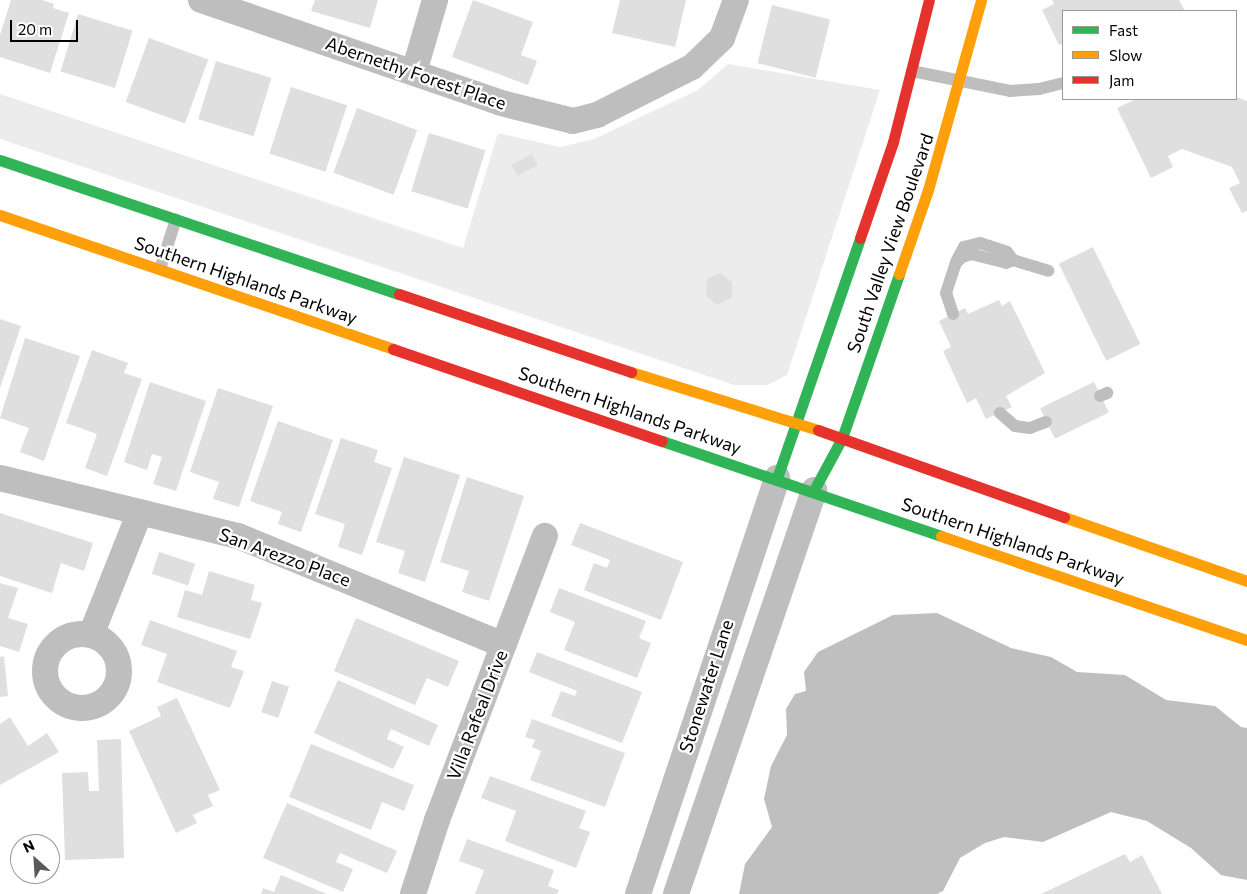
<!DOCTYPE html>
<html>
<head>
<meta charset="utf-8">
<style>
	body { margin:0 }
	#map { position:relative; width:1247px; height:894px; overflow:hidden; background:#fff; font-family:Commissioner,sans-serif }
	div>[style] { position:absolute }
	.green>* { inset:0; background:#ececec }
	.water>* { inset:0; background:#bfbfbf }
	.building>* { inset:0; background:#dfdfdf; transform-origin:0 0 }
	.lane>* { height:12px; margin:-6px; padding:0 6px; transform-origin:6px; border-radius:6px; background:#bebebe }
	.street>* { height:26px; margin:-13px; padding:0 13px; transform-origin:13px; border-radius:13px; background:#bebebe }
	.street>.ring { margin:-13px; padding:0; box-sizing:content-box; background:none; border:26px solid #bebebe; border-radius:50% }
	.fast>* { height:11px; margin:-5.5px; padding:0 5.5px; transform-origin:5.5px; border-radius:5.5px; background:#30b455 }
	.slow>* { height:11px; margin:-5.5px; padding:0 5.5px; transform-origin:5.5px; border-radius:5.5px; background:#ff9f0a }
	.jam>* { height:11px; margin:-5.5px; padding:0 5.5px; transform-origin:5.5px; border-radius:5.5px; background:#e5322d }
	span { translate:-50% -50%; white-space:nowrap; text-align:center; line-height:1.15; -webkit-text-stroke:4.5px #fff; paint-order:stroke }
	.street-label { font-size:18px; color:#000 }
	.legend { position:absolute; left:1062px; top:10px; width:175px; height:90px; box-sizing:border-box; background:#fff; border:1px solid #999; margin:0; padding:6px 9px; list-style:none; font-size:15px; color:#000 }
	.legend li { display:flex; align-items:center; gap:10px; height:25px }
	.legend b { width:25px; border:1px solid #999 }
	.north { position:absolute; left:10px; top:834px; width:50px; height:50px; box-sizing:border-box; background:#fff; border:1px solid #999; border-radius:50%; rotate:334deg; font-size:14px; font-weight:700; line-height:20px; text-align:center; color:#000 }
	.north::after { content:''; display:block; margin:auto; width:18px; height:22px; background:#595959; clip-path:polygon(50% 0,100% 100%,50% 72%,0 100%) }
	.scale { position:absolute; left:10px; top:20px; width:68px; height:22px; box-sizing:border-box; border:2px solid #000; border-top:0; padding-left:6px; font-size:15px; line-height:18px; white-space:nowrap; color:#000; -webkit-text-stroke:4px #fff; paint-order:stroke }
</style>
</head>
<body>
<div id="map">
	<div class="green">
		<i style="clip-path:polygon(728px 64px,880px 90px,787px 375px,768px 385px,734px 385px,0 139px,0 94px,463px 248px,498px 133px,560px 147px,594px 139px,698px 90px)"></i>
	</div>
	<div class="water">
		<i style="clip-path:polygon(937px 613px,1011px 648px,1051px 657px,1077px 672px,1125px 675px,1166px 700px,1215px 706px,1241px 727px,1247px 728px,1247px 880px,1221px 875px,1191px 848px,1147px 821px,1111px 812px,1043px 842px,1004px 837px,985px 843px,960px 858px,943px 891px,937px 894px,739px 894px,745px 864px,772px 827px,764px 799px,771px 766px,787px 735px,786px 709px,795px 694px,806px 691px,804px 672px,818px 652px,893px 615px)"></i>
	</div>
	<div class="building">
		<i style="clip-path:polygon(11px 0,42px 0,54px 4px,53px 8px,69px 13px,50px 73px,0 57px,0 35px)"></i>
		<i style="clip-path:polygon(315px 0,378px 0,370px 28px,311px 11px)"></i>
		<i style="clip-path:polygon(473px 0,533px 22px,521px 55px,537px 61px,528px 85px,452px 57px)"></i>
		<i style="clip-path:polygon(620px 0,686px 0,675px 47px,612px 33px)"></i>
		<i style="clip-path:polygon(1052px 0,1179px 0,1185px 11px,1063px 11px,1063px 43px,1059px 45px,1042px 10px,1054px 4px)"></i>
		<i style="left:772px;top:5px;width:60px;height:60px;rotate:14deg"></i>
		<i style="left:78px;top:14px;width:57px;height:60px;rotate:17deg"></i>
		<i style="left:149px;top:38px;width:63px;height:68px;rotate:20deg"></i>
		<i style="left:216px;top:61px;width:58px;height:61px;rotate:17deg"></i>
		<i style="left:291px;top:87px;width:59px;height:70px;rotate:18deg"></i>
		<i style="clip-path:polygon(1236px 97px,1247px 101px,1247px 211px,1242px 213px,1229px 188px,1240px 183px,1232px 167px,1182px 149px,1168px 156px,1173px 167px,1151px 178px,1117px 108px,1136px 99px)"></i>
		<i style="left:357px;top:108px;width:64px;height:69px;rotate:20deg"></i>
		<i style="left:429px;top:133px;width:59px;height:61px;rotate:17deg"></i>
		<i style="left:532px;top:154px;width:13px;height:23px;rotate:63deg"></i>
		<i style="left:1093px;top:247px;width:108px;height:38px;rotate:64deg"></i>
		<i style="clip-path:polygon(720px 273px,732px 282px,732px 298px,717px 305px,706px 296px,707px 279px)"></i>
		<i style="clip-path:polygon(999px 300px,1002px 306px,1010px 301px,1045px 373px,1006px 396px,1012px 407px,986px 419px,976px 398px,967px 403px,943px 351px,951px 347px,939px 321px,965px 308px,968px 314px)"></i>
		<i style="clip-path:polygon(0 319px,21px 326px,0 388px)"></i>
		<i style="clip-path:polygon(25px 338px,80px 356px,44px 461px,20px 452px,29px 428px,0 418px)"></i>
		<i style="clip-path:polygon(92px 350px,128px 363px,124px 373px,142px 379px,107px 476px,85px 468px,97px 434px,66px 423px)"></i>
		<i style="clip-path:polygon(150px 382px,206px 401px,176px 491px,153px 484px,162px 457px,152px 454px,147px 470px,124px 462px)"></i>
		<i style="left:1094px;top:382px;width:34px;height:60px;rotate:64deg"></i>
		<i style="clip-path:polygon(218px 388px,273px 406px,239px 507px,213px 499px,219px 482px,190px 472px)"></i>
		<i style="clip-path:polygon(278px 421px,333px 440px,301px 532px,278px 524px,282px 512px,250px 501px)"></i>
		<i style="clip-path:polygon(341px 438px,378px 450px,374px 462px,392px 468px,362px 555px,338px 547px,345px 524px,315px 514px)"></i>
		<i style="clip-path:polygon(404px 457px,460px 475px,425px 582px,398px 573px,405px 551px,376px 542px)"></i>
		<i style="clip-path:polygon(467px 477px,524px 496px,489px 601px,462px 592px,469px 571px,440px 562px)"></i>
		<i style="clip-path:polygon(0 513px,93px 543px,84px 571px,61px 563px,52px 593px,0 576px)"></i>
		<i style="clip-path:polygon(580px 523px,683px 562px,661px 620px,584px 590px,594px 563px,607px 568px,610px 560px,571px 545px)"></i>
		<i style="left:159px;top:552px;width:38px;height:23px;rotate:18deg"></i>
		<i style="clip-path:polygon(209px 571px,255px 585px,251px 600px,262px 603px,250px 639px,177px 617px,185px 590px,202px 595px)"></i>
		<i style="clip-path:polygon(0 583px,18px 588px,8px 618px,28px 624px,19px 652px,0 646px)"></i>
		<i style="clip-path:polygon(559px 588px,646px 621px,639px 638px,651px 643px,637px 678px,564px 650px,575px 622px,550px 612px)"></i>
		<i style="clip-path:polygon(356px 618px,459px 661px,448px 687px,427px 678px,415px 705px,334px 671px)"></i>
		<i style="clip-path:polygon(150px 620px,237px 651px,231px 667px,244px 671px,230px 708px,157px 682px,167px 654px,141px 645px)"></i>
		<i style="clip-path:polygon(537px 652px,642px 692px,622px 743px,551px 716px,561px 691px,575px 696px,577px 691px,529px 672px)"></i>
		<i style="clip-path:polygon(4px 656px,8px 696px,0 697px,0 657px)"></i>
		<i style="clip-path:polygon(338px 680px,438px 725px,429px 746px,391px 729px,387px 739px,404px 747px,393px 769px,314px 733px)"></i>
		<i style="left:272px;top:681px;width:18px;height:33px;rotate:19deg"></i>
		<i style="clip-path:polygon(177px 698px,220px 790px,208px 795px,213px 806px,193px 815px,197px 823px,176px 833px,129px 731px,161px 716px,157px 707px)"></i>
		<i style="clip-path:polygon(10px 717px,28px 746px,47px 733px,59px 752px,0 785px,0 724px)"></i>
		<i style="clip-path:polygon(532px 719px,625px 753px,605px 807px,530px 780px,541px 751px,532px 747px,535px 740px,525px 737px)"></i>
		<i style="clip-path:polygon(121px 739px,124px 858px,65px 860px,62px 773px,88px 772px,89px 791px,99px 791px,97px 740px)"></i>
		<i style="clip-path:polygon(311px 744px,414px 785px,404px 811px,382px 802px,371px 830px,289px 797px)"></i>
		<i style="clip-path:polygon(490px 776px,586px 811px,579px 828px,590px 832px,576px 868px,505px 841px,516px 811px,481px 798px)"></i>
		<i style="clip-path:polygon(287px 803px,397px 851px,387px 873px,340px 853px,336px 862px,353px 869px,343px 892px,263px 858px)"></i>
		<i style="clip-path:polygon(467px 839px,554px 870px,548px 886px,559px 890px,557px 894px,475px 894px,484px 870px,459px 861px)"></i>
		<i style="clip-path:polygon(1125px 854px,1130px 862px,1142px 855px,1162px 894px,1041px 894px)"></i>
		<i style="clip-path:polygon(281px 875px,327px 894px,261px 894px,263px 888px,274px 892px)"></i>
	</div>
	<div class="lane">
		<i style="left:912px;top:71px;width:100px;rotate:11.5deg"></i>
		<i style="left:1010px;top:91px;width:29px;rotate:-4deg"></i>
		<i style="left:1039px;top:89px;width:25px;rotate:-14deg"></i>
		<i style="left:957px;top:260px;width:15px;rotate:-62deg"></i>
		<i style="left:964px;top:247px;width:16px;rotate:-14deg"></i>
		<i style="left:980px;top:243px;width:28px;rotate:18deg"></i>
		<i style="left:1007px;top:252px;width:10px;rotate:53deg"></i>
		<i style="left:160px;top:269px;width:52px;rotate:-72.3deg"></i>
		<i style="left:953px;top:314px;width:22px;rotate:-108deg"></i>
		<i style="left:946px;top:293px;width:32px;rotate:-72deg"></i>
		<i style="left:956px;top:263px;width:8px;rotate:-45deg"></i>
		<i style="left:962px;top:257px;width:9px;rotate:-18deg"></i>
		<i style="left:971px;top:254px;width:36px;rotate:14deg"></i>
		<i style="left:1006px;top:263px;width:8px;rotate:-23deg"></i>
		<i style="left:1013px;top:260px;width:37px;rotate:17deg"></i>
		<i style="left:1100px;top:396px;width:8px;rotate:-23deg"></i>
		<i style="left:1000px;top:413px;width:20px;rotate:41deg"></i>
		<i style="left:1015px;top:426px;width:15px;rotate:8deg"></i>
		<i style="left:1030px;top:428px;width:17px;rotate:-21deg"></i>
	</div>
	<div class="street">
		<i style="left:201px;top:0;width:317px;rotate:18.9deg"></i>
		<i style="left:501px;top:103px;width:74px;rotate:14deg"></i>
		<i style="left:573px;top:121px;width:25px;rotate:-14deg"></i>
		<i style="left:597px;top:115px;width:106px;rotate:-26.8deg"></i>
		<i style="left:692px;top:67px;width:42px;rotate:-44deg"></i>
		<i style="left:722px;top:38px;width:40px;rotate:-69.8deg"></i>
		<i style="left:414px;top:72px;width:75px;rotate:-73.7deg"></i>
		<i style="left:0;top:478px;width:245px;rotate:13.7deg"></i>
		<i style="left:238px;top:536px;width:287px;rotate:22.3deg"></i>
		<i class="ring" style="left:45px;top:634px;width:48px;height:48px"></i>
		<i style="left:91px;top:635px;width:132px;rotate:-68.3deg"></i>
		<i style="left:413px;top:894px;width:78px;rotate:-72deg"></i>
		<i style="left:437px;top:820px;width:304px;rotate:-69.2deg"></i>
		<i style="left:638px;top:894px;width:439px;rotate:-71.5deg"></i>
		<i style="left:676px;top:894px;width:427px;rotate:-71.1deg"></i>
	</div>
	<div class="fast">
		<i style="left:0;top:160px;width:421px;rotate:18.6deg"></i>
		<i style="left:662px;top:441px;width:295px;rotate:18.8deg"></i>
		<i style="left:777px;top:478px;width:254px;rotate:-70.9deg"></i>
		<i style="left:814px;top:490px;width:59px;rotate:-61.7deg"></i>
		<i style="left:842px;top:438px;width:174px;rotate:-70.8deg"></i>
	</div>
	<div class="slow">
		<i style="left:0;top:215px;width:415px;rotate:18.8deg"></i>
		<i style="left:899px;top:274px;width:89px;rotate:-71deg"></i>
		<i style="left:928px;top:190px;width:197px;rotate:-74.4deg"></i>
		<i style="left:631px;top:372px;width:196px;rotate:17.2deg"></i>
		<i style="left:1064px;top:517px;width:194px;rotate:19.3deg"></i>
		<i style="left:941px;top:536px;width:323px;rotate:18.8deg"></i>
	</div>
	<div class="jam">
		<i style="left:860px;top:238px;width:102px;rotate:-71deg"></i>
		<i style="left:893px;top:142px;width:146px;rotate:-75.8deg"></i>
		<i style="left:399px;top:294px;width:245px;rotate:18.6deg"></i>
		<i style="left:393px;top:349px;width:284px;rotate:18.9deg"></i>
		<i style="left:818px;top:430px;width:261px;rotate:19.5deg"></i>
	</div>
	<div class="street-label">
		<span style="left:416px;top:73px;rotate:19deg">Abernethy Forest Place</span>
		<span style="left:890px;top:243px;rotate:-71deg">South Valley View Boulevard</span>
		<span style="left:246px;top:280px;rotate:19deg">Southern Highlands Parkway</span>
		<span style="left:630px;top:410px;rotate:19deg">Southern Highlands Parkway</span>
		<span style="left:1013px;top:541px;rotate:19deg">Southern Highlands Parkway</span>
		<span style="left:285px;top:557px;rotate:20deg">San Arezzo Place</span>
		<span style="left:706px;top:686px;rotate:-72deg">Stonewater Lane</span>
		<span style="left:477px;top:715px;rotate:-69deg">Villa Rafeal Drive</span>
	</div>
	<ul class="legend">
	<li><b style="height:6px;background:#30b455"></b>Fast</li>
	<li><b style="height:6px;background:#ff9f0a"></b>Slow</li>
	<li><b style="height:6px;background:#e5322d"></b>Jam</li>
	</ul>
	<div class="north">N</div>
	<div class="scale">20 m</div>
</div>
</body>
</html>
